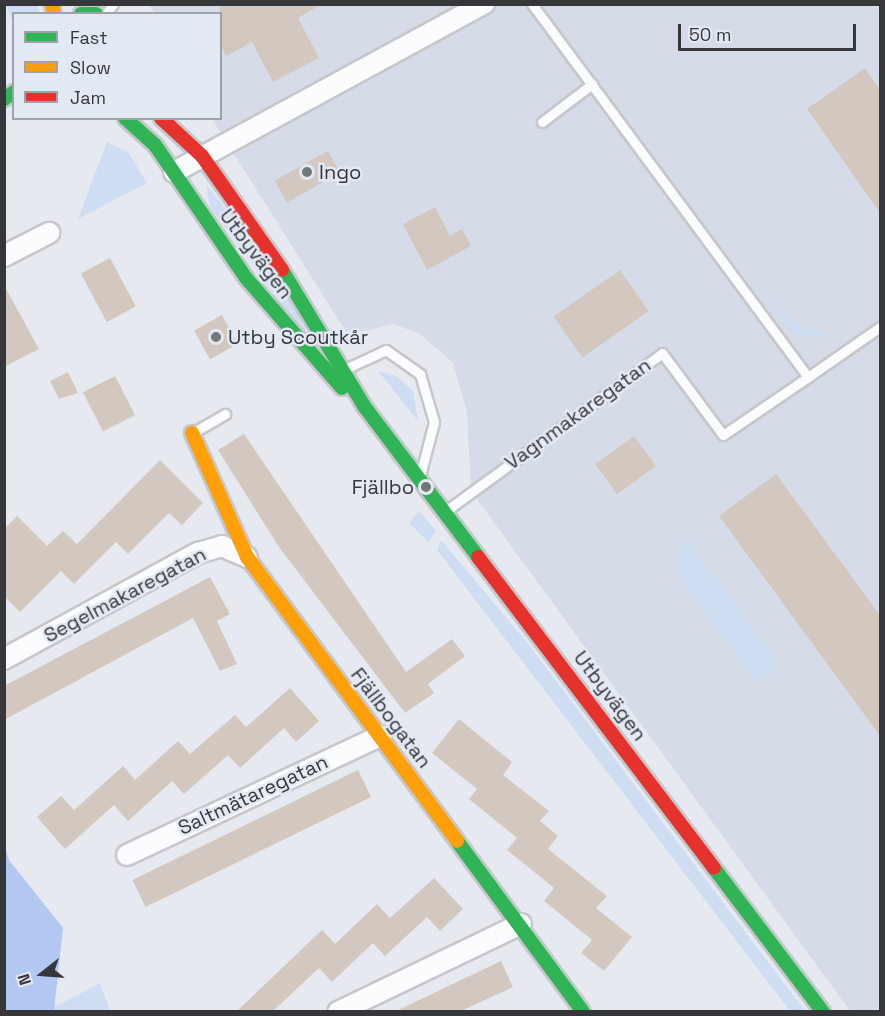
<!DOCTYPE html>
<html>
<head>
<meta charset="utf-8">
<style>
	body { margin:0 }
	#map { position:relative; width:885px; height:1016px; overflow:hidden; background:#e6eaf0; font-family:"Space Grotesk",sans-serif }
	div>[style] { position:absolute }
	.built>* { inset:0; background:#d5dce8 }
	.green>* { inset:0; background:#cfddf3 }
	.forest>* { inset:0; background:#b2c8f0 }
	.building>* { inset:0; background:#d2c8bf; transform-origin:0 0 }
	.roads { filter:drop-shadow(2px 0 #c5c7cb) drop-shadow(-2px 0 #c5c7cb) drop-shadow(0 2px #c5c7cb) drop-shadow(0 -2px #c5c7cb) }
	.lane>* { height:9px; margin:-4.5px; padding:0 4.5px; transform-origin:4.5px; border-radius:4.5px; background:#fbfcfd }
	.street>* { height:20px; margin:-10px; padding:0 10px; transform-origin:10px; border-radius:10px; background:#fbfcfd }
	.fast>* { height:14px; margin:-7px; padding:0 7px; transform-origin:7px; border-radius:7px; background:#30b455 }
	.slow>* { height:14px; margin:-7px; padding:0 7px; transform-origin:7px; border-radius:7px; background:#ff9f0a }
	.jam>* { height:14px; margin:-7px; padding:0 7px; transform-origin:7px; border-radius:7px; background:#e5322d }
	.dots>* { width:16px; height:16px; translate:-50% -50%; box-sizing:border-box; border:3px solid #e3e9f3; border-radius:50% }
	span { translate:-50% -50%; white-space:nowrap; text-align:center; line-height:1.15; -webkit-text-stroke:5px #e3e9f3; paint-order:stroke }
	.poi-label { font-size:20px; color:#35373b }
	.left { translate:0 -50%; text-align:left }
	.right { translate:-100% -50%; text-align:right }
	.street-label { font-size:20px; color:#35373b }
	.frame { position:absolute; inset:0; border:6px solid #35373b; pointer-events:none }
	.legend { position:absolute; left:12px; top:12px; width:210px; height:108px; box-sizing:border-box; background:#e3e9f3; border:2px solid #9da2a9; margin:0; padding:8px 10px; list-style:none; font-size:18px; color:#35373b }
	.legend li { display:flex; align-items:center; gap:12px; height:30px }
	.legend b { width:30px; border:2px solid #9da2a9 }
	.north { position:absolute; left:12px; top:944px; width:60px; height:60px; -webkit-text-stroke:4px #e3e9f3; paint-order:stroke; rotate:253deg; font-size:16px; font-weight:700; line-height:24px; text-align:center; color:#35373b }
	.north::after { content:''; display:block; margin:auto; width:21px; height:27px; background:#35373b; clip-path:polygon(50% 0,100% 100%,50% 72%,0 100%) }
	.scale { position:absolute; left:678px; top:24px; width:178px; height:27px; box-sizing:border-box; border:3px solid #35373b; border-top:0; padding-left:8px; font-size:18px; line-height:21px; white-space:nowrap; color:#35373b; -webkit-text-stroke:4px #e3e9f3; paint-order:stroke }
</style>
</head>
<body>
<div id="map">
	<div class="built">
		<i style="clip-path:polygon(148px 5px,880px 5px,880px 1011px,850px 1011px,471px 491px,467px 412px,453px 363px,420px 334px,394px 324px,348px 335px,212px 119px,220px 118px,220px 14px,155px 13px)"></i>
	</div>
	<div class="green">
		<i style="clip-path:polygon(6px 5px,38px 5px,39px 13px,14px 14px,13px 23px)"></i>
		<i style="clip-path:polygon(107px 142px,128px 152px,147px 183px,78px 219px)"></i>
		<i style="clip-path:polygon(206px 184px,283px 282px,316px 352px,210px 207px)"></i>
		<i style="clip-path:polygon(760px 287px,787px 316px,804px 327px,827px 332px,826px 338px,795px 333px)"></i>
		<i style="clip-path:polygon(378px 371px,396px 376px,413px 391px,418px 421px)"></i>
		<i style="clip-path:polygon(419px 511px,436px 531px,428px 542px,409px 523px)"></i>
		<i style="clip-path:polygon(441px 540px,529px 645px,805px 1011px,790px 1011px,437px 550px)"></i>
		<i style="clip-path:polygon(688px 541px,774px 656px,775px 669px,755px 683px,678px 573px,678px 551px)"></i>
		<i style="clip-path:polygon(100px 983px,110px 1011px,53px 1012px,51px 1009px)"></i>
	</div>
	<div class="forest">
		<i style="clip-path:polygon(4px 844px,9px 860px,63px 928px,54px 1011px,5px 1011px)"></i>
	</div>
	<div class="building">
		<i style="clip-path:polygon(220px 4px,322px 4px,298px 18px,319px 58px,273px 82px,252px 42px,226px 56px,220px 45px)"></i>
		<i style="clip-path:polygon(865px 68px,880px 90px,880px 213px,807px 109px)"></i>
		<i style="left:328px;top:151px;width:25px;height:61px;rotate:61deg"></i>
		<i style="clip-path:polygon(435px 207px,450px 236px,462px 229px,471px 246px,427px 270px,403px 224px)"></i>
		<i style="left:110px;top:258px;width:55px;height:33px;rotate:62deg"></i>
		<i style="left:620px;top:270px;width:50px;height:81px;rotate:55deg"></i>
		<i style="clip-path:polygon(4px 285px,39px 349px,4px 367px)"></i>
		<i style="left:222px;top:315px;width:33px;height:32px;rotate:61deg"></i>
		<i style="clip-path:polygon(68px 372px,78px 393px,59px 399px,50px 381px)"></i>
		<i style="left:115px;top:376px;width:44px;height:36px;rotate:63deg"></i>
		<i style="clip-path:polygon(244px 434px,406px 672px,452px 639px,465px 656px,428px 684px,434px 693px,405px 713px,279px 547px,218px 450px)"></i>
		<i style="left:634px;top:436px;width:37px;height:48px;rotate:54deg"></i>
		<i style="clip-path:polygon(160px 460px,203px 503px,182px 525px,169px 513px,128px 554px,116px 542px,74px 584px,61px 571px,20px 612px,4px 596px,4px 529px,17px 516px,47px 546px,63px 531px,77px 544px)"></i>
		<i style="clip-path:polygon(776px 474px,880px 615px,880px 736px,719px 516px)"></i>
		<i style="clip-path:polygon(210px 577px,230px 614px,217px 621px,237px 664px,220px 671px,193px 618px,4px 720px,4px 686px)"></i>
		<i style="clip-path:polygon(290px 688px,319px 721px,296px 742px,284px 728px,240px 768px,228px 755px,184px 794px,172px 781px,128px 821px,114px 805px,65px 849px,37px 817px,61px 796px,74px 810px,123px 766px,135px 780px,178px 741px,190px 754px,235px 715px,246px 727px)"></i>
		<i style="clip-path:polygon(459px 719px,512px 762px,503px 775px,549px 811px,540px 821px,558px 836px,548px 849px,607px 896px,596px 908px,632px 937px,604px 971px,581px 953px,592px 940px,544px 901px,554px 888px,507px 850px,517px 838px,469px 799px,477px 789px,432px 753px)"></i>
		<i style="left:358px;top:770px;width:30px;height:251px;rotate:64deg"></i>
		<i style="clip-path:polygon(434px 878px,463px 909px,440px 931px,427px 917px,385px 956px,373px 943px,332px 982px,319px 968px,273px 1011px,237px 1011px,322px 930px,335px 944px,377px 904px,390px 918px)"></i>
		<i style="clip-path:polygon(501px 961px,513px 987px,461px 1011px,396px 1011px)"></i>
	</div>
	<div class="roads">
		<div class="lane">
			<i style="left:106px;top:14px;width:12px;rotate:-55deg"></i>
			<i style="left:542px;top:122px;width:63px;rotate:-37.2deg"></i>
			<i style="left:345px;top:369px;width:45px;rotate:-24.9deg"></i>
			<i style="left:386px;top:350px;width:42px;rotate:35.2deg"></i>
			<i style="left:420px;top:374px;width:50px;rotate:73.7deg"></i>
			<i style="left:434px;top:422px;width:52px;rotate:104.6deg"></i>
			<i style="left:808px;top:377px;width:88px;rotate:-34.8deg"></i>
			<i style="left:194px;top:432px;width:36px;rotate:-30deg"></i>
			<i style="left:447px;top:510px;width:266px;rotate:-36.1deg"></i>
			<i style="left:662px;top:353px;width:102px;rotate:53.4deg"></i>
			<i style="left:723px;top:435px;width:103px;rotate:-34.3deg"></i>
			<i style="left:808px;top:377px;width:464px;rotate:-126.5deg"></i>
		</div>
		<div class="street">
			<i style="left:174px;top:172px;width:353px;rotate:-28.5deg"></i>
			<i style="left:4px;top:256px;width:51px;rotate:-27.1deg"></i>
			<i style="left:4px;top:659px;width:221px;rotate:-28.7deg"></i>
			<i style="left:198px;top:553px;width:25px;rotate:-16deg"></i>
			<i style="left:222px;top:546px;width:27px;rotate:24deg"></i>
			<i style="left:127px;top:855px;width:280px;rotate:-25.2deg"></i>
			<i style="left:338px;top:1012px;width:203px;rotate:-25.7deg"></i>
		</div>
		<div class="fast">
			<i style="left:81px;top:14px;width:15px"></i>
			<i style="left:4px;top:99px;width:12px;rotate:-35deg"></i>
			<i style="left:125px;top:118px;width:40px;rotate:42deg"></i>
			<i style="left:155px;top:145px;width:161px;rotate:55.6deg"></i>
			<i style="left:246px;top:278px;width:146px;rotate:48.9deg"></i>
			<i style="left:282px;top:270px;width:159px;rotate:58.9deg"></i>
			<i style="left:364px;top:406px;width:189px;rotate:52.9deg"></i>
			<i style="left:457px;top:841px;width:212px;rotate:53.6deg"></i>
			<i style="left:714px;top:868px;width:181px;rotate:52.9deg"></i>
		</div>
		<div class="slow">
			<i style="left:52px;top:4px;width:10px;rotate:79deg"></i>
			<i style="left:192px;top:433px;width:136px;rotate:66.1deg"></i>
			<i style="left:247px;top:557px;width:353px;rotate:53.5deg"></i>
		</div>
		<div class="jam">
			<i style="left:161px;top:118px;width:56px;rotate:42.8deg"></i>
			<i style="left:202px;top:156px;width:139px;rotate:54.9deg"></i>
			<i style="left:478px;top:557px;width:390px;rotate:52.8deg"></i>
		</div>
	</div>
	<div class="dots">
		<i style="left:307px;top:172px;background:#73767a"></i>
		<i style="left:216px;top:337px;background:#73767a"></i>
		<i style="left:426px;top:487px;background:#73767a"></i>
	</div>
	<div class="poi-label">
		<span class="left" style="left:319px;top:172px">Ingo</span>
		<span class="left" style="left:228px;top:337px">Utby Scoutkår</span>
		<span class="right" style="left:414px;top:487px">Fjällbo</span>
	</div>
	<div class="street-label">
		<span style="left:256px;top:254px;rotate:53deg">Utbyvägen</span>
		<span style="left:578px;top:414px;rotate:-36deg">Vagnmakaregatan</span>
		<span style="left:125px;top:595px;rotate:-28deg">Segelmakaregatan</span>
		<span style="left:610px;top:696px;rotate:53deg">Utbyvägen</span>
		<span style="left:391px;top:718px;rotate:53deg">Fjällbogatan</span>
		<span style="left:253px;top:795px;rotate:-25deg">Saltmätaregatan</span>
	</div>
	<div class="frame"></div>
	<ul class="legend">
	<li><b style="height:8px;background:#30b455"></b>Fast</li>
	<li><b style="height:8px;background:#ff9f0a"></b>Slow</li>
	<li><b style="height:8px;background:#e5322d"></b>Jam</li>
	</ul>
	<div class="north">N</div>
	<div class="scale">50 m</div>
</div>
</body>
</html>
